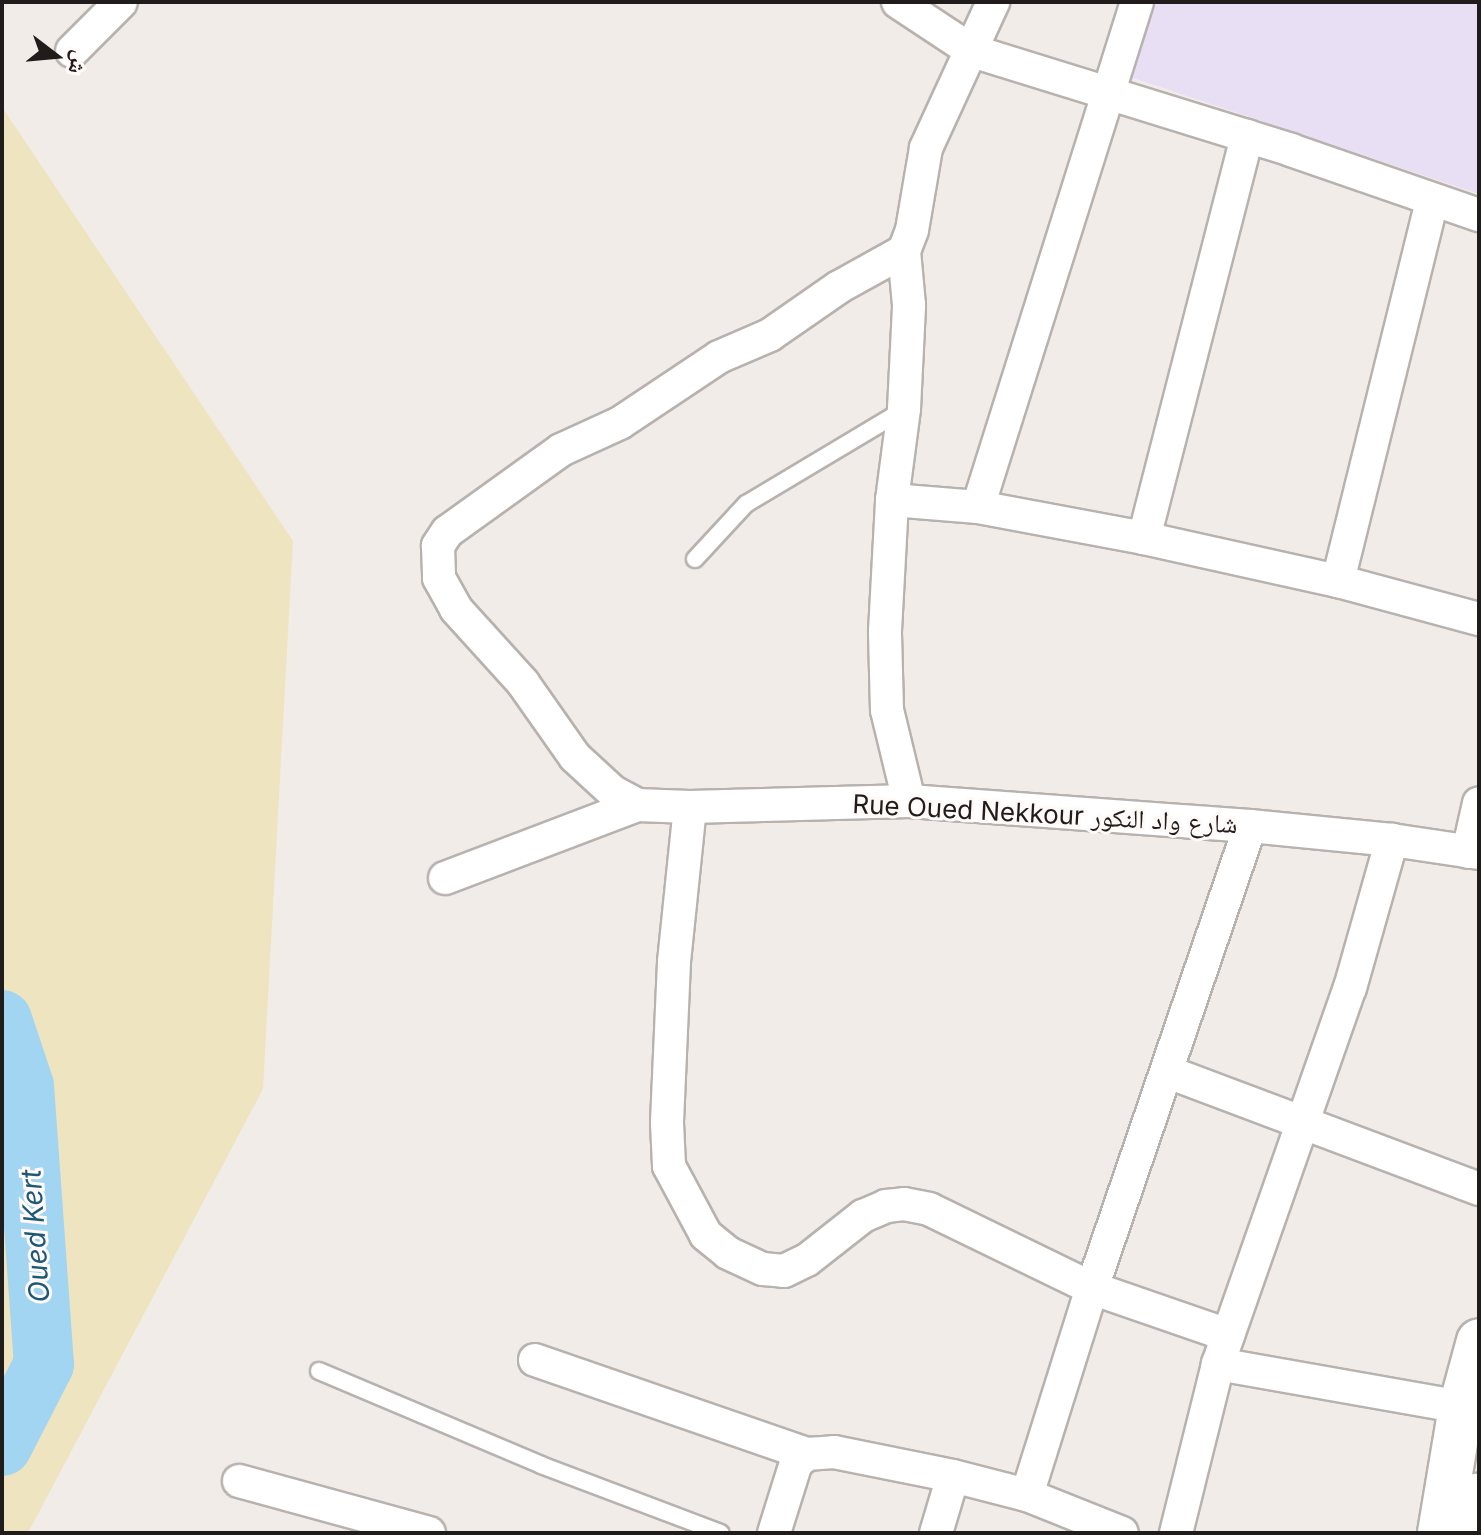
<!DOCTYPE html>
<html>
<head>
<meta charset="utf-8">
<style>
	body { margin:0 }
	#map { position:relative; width:1481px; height:1535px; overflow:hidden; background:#f2ece9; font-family:Inter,"Noto Naskh Arabic",sans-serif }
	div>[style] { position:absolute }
	.education>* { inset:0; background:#e9dff4 }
	.sand>* { inset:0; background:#eee4bf }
	.river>* { height:60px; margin:-30px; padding:0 30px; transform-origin:30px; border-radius:30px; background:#a1d5f2 }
	.roads { filter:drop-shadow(2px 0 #b8b2af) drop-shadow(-2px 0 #b8b2af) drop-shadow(0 2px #b8b2af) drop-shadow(0 -2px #b8b2af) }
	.service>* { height:16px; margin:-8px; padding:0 8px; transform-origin:8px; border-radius:8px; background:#fff }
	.minor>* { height:32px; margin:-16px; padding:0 16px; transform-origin:16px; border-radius:16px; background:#fff }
	.primary>* { height:44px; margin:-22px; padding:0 22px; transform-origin:22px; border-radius:22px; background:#fff }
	span { translate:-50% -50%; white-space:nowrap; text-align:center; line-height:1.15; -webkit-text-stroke:6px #fff9f7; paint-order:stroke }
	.street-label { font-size:26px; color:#1f1c1b }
	.water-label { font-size:28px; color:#1b5976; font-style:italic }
	.frame { position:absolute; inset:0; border:4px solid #1f1c1b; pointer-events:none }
	.north { position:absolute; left:16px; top:16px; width:80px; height:80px; -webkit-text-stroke:6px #fff9f7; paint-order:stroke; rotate:106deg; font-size:22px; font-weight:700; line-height:32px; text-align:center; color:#1f1c1b }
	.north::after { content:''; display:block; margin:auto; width:28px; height:36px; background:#1f1c1b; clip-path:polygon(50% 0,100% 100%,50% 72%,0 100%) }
</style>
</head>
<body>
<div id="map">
	<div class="education">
		<i style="clip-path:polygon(1156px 2px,1479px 2px,1479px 194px,1130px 77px)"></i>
	</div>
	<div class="sand">
		<i style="clip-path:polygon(2px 107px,293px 541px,263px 1089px,28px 1533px,2px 1533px)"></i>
	</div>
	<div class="river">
		<i style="left:2px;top:1020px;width:70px;rotate:71.6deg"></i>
		<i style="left:24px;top:1086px;width:279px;rotate:85.9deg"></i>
		<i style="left:44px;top:1364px;width:92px;rotate:117.1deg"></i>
	</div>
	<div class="roads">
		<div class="service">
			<i style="left:695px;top:559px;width:75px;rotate:-47.2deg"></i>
			<i style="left:746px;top:504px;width:183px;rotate:-30.9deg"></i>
			<i style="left:319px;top:1371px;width:241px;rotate:22.9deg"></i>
			<i style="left:541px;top:1465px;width:192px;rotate:20.7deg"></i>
		</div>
		<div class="minor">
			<i style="left:898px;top:2px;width:89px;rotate:33.5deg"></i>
			<i style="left:972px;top:51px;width:334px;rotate:17.2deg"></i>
			<i style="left:1291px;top:150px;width:199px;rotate:19.1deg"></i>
			<i style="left:72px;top:51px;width:69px;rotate:-45deg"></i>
			<i style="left:904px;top:251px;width:74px;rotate:151deg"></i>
			<i style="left:839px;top:287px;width:84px;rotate:145.2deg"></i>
			<i style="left:770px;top:335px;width:56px;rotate:156.7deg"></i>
			<i style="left:719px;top:357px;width:119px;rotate:146.3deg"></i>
			<i style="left:620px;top:423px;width:65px;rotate:155.4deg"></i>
			<i style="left:561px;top:450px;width:140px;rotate:144.3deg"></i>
			<i style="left:447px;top:532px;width:17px;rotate:123deg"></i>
			<i style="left:438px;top:546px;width:32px;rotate:88deg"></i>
			<i style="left:439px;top:578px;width:35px;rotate:61deg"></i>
			<i style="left:456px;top:609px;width:100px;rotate:47.8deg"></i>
			<i style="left:523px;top:683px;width:90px;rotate:54.9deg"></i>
			<i style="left:575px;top:757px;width:52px;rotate:42.6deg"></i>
			<i style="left:613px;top:792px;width:27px;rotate:28deg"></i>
			<i style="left:637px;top:805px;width:53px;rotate:2.2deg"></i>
			<i style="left:690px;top:807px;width:219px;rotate:-1.6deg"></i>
			<i style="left:909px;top:801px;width:342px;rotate:4.2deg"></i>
			<i style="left:1250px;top:826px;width:143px;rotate:5.6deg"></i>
			<i style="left:1392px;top:840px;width:88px;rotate:8.5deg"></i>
			<i style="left:892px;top:500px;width:86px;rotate:4.7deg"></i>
			<i style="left:978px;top:507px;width:529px;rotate:-72.52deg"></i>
			<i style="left:978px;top:507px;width:169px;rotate:10.6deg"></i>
			<i style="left:1144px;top:538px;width:199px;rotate:12.5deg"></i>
			<i style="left:1338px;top:581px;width:146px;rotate:15.1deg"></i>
			<i style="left:1144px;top:538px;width:415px;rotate:-75.6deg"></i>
			<i style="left:1338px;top:581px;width:391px;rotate:-76.1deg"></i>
			<i style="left:909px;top:801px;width:94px;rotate:-103.6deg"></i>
			<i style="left:887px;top:710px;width:79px;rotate:-91.5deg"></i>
			<i style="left:885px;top:631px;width:131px;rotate:-86.9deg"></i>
			<i style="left:892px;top:500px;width:92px;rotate:-82.5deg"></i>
			<i style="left:904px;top:409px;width:104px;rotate:-87.2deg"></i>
			<i style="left:909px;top:305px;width:54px;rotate:-95.3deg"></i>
			<i style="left:904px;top:251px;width:22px;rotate:-69deg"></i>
			<i style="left:912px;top:230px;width:83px;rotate:-80.3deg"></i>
			<i style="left:926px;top:148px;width:161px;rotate:-65.3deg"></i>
			<i style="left:690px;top:807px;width:156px;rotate:95.9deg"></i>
			<i style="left:674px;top:962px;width:161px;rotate:92.5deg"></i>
			<i style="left:667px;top:1123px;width:43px;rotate:87.3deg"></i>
			<i style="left:669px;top:1166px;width:78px;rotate:61.8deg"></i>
			<i style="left:706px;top:1235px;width:28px;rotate:39deg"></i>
			<i style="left:728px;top:1253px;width:38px;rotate:25deg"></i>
			<i style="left:763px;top:1269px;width:21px;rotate:5deg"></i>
			<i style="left:784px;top:1271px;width:25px;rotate:-26deg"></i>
			<i style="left:807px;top:1260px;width:71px;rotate:-38.2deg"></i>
			<i style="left:863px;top:1216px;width:25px;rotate:-23deg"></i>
			<i style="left:886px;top:1206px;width:18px;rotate:-6deg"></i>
			<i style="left:904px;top:1204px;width:25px;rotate:11deg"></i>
			<i style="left:929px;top:1209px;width:181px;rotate:25.9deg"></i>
			<i style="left:1092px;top:1288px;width:144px;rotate:19.1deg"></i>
			<i style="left:1468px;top:852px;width:50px;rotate:-77.3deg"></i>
			<i style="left:445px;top:878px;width:205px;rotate:-20.8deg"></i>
			<i style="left:1168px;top:1072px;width:332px;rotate:20.6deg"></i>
			<i style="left:535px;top:1360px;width:288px;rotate:19.1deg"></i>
			<i style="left:1218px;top:1364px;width:247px;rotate:10deg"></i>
			<i style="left:239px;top:1481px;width:197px;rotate:15.3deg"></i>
			<i style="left:1027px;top:1495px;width:217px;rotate:-72.6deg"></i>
			<i style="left:1092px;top:1288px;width:488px;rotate:-71.1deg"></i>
			<i style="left:774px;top:1533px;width:73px;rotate:-72.6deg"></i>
			<i style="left:796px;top:1463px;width:14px;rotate:-39deg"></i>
			<i style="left:807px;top:1454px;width:27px;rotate:-4deg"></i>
			<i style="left:834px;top:1452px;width:121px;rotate:11.4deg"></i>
			<i style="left:936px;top:1533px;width:59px;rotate:-73.4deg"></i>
			<i style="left:953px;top:1476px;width:76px;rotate:14.4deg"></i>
			<i style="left:1027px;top:1495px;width:102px;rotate:21.8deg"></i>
			<i style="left:1176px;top:1533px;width:174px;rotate:-76deg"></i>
			<i style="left:1218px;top:1364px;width:398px;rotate:-70.7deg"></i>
			<i style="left:1350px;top:988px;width:154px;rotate:-74.2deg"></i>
		</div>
		<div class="primary">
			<i style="left:1440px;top:1533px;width:128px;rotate:-80.5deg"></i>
			<i style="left:1461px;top:1407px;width:68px;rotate:-74.7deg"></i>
			<i style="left:1473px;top:1533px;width:38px;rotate:-81deg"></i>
		</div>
	</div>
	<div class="street-label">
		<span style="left:1045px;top:814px;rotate:3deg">Rue Oued Nekkour شارع واد النکور</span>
	</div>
	<div class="water-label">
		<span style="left:35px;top:1236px;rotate:-94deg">Oued Kert</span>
	</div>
	<div class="frame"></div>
	<div class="north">ش</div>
</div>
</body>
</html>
